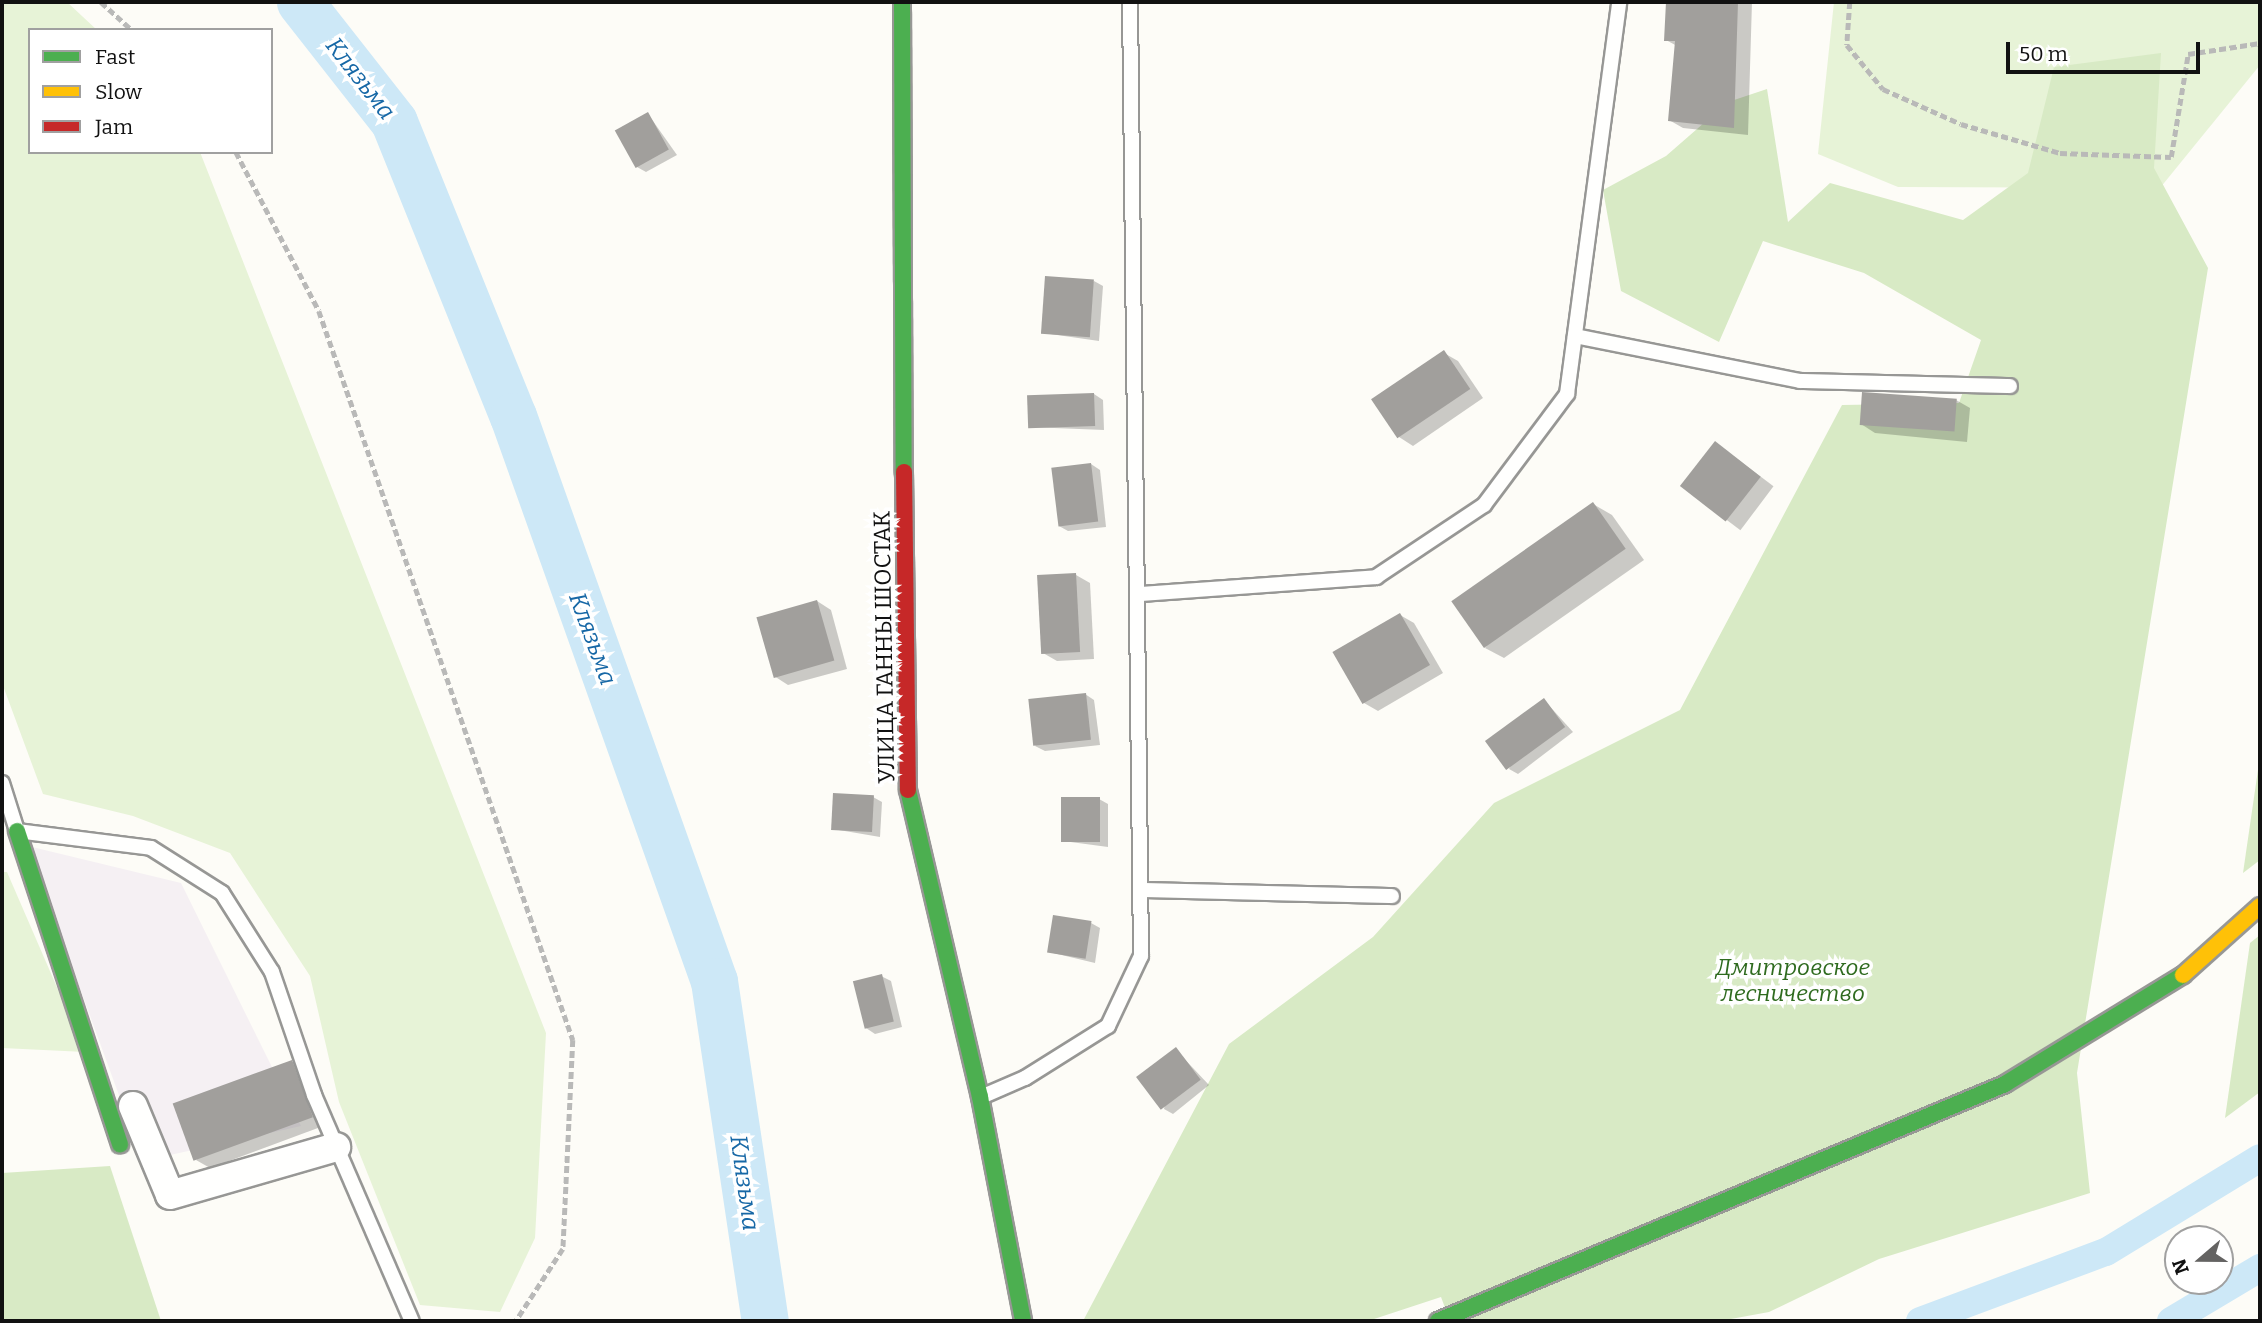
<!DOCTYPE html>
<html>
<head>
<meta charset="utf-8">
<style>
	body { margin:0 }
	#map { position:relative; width:2262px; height:1323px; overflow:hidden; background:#fdfcf7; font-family:Bitter,serif }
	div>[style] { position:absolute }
	.industrial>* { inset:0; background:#f5f0f3 }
	.green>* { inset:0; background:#e7f3d7 }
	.forest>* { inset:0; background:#d8eac5 }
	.shadow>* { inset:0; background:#0003; transform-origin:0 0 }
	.canal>* { height:28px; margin:-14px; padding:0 14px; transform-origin:14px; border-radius:14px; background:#cde8f7 }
	.river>* { height:47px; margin:-23.5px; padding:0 23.5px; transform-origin:23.5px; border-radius:23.5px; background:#cde8f7 }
	.building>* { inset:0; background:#a19f9c; transform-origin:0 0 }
	.path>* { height:4.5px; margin-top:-2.25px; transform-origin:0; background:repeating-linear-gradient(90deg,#b9b9b8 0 7px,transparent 0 10.5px) }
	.roads { filter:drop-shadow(2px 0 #979795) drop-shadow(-2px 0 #979795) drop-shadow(0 2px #979795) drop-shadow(0 -2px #979795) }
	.lane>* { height:14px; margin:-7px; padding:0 7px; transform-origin:7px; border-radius:7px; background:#fffffe }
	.street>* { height:28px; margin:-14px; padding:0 14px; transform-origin:14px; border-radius:14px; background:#fffffe }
	.fast>* { height:16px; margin:-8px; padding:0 8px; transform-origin:8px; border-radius:8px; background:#4caf50 }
	.slow>* { height:16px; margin:-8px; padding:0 8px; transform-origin:8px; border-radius:8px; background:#ffc107 }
	.jam>* { height:16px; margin:-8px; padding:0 8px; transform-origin:8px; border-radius:8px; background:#c62828 }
	span { translate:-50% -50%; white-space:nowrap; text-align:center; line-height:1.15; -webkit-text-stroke:7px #fff; paint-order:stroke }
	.street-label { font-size:23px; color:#111 }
	.park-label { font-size:23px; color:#2f6b1f; font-style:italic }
	.water-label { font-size:24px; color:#1768a6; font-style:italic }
	.frame { position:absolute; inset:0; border:4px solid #111; pointer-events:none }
	.legend { position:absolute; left:28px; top:28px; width:245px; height:126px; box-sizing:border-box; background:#fff; border:2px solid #a0a0a0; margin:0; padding:9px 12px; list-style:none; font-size:21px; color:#111 }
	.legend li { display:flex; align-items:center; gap:14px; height:35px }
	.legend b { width:35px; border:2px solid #a0a0a0 }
	.north { position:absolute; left:2164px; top:1225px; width:70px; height:70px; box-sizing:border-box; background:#fff; border:2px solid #a0a0a0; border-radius:50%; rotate:250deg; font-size:19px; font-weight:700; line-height:28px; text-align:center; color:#111 }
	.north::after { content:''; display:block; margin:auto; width:24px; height:32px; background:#646362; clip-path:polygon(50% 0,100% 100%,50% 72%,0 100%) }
	.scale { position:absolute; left:2006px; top:42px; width:194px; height:32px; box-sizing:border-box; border:4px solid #111; border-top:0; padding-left:9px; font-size:21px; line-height:24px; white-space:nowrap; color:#111; -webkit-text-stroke:5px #fff; paint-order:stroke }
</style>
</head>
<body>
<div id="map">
	<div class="industrial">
		<i style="clip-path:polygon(28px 846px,181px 883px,301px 1126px,143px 1161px)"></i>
	</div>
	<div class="green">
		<i style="clip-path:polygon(2px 2px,67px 2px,97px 30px,30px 30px,30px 152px,200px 152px,546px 1033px,535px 1238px,500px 1312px,420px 1305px,339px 1102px,310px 976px,230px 853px,133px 816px,43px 794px,2px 683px)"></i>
		<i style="clip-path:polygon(1834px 2px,2260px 2px,2260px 65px,2160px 188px,1898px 187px,1818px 154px)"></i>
		<i style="clip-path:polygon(2px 872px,7px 872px,85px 1052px,2px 1048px)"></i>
	</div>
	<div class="forest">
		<i style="clip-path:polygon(2161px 53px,2154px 168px,2208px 268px,2077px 1073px,2090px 1193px,1879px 1259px,1769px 1312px,1720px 1321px,1450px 1321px,1441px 1297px,1368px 1321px,1083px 1321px,1229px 1044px,1373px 937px,1494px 803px,1680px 710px,1842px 405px,1959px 403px,1981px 340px,1864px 273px,1763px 241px,1719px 342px,1621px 291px,1603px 190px,1666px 156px,1728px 102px,1767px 89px,1788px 222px,1830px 183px,1963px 220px,2028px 173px,2054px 67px)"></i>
		<i style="clip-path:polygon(2260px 756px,2260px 860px,2243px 873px)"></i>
		<i style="clip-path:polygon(2260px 935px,2260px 1092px,2225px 1118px,2250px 943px)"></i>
		<i style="clip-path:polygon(110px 1166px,161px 1321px,2px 1321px,2px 1173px)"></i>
	</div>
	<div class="shadow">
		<i style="clip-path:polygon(1668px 2px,1752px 2px,1748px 135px,1683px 128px,1669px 120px,1677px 46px,1666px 40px)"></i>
		<i style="clip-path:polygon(648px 114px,677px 155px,646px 172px,637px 167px)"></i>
		<i style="clip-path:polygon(1094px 281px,1103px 286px,1099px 341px,1043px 333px)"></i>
		<i style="clip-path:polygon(1444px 353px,1458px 361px,1483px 398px,1413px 446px,1399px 437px)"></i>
		<i style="clip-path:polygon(1094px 394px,1103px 400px,1104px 430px,1029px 427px)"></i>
		<i style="clip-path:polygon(1956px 400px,1970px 408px,1967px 442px,1875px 433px,1861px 424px)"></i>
		<i style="left:1716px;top:443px;width:72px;height:55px;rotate:37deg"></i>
		<i style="clip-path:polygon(1091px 464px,1100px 470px,1106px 527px,1068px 531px,1059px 526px)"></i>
		<i style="clip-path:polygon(1593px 504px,1612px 515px,1644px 560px,1504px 658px,1485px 648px)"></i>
		<i style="clip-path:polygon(1076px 575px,1090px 583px,1094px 659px,1057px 661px,1043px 653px)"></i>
		<i style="clip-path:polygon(817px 601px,831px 610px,847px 669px,788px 685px,774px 676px)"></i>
		<i style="clip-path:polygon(1400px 615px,1414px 623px,1443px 673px,1378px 711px,1364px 703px)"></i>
		<i style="clip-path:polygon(1085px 694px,1094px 700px,1100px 745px,1045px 751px,1035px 746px)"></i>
		<i style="clip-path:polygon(1544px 700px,1573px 732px,1518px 774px,1509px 769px)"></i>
		<i style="clip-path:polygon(873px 797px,882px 802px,880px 837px,833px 829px)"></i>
		<i style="clip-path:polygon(1099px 799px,1108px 804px,1108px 847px,1063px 841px)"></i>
		<i style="clip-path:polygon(1091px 923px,1100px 928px,1095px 963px,1049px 952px)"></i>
		<i style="clip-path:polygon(881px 976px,891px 981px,902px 1027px,875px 1034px,866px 1028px)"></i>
		<i style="clip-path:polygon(1176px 1050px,1209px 1085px,1173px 1114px,1164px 1109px)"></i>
		<i style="clip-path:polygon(292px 1062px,306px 1070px,326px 1125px,210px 1168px,196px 1160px)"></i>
	</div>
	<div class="canal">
		<i style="left:1920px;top:1321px;width:198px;rotate:-20.4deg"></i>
		<i style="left:2106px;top:1252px;width:180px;rotate:-31.4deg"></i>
		<i style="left:2171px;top:1321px;width:104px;rotate:-30.8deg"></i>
	</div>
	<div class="river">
		<i style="left:300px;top:2px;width:152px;rotate:51.9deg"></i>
		<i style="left:394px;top:122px;width:317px;rotate:68deg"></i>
		<i style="left:513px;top:416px;width:600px;rotate:70.42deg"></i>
		<i style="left:714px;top:981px;width:344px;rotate:81.5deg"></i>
	</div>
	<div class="building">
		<i style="clip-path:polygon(1666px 2px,1738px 2px,1734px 128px,1668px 121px,1675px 41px,1664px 41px)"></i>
		<i style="left:648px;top:112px;width:43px;height:38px;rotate:61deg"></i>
		<i style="left:1045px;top:276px;width:49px;height:58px;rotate:4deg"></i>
		<i style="left:1444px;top:350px;width:47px;height:88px;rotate:56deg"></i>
		<i style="left:1862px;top:392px;width:95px;height:33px;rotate:4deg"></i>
		<i style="left:1094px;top:393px;width:33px;height:67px;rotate:88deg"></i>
		<i style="left:1715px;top:441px;width:58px;height:57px;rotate:38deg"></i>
		<i style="left:1091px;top:463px;width:59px;height:40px;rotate:83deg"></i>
		<i style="left:1593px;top:502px;width:57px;height:173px;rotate:55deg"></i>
		<i style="left:1076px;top:573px;width:79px;height:39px;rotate:87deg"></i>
		<i style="left:817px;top:600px;width:63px;height:63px;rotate:74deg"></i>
		<i style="left:1400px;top:613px;width:60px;height:78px;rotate:60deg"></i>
		<i style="left:1086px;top:693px;width:47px;height:58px;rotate:84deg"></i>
		<i style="left:1544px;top:698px;width:36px;height:73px;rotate:54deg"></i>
		<i style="left:833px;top:793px;width:41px;height:37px;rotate:3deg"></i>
		<i style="left:1061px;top:797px;width:39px;height:45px"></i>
		<i style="left:1053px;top:915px;width:39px;height:38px;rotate:9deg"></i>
		<i style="left:882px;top:974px;width:49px;height:30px;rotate:76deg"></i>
		<i style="left:1176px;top:1047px;width:41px;height:50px;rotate:53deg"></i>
		<i style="left:292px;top:1060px;width:61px;height:127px;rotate:70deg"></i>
	</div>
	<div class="path">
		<i style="left:101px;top:2px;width:42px;rotate:42.1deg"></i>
		<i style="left:1850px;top:2px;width:43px;rotate:94deg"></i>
		<i style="left:1847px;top:45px;width:57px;rotate:50.7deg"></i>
		<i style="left:1883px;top:89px;width:85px;rotate:24.2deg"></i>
		<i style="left:1961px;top:124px;width:103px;rotate:16.3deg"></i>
		<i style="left:2060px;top:153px;width:111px;rotate:2.1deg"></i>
		<i style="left:2171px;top:157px;width:104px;rotate:-80.6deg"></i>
		<i style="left:2188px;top:54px;width:73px;rotate:-8.7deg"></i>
		<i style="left:236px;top:152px;width:179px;rotate:62.4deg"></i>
		<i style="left:319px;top:311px;width:772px;rotate:70.79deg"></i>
		<i style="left:573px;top:1040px;width:209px;rotate:92.7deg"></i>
		<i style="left:563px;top:1249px;width:86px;rotate:123.1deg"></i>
	</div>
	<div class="roads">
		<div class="lane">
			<i style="left:1575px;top:336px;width:229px;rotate:11.3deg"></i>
			<i style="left:1800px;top:381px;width:210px;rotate:1.4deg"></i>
			<i style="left:1141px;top:594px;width:236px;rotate:-4.1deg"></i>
			<i style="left:1376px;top:577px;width:130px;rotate:-33.7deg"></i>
			<i style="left:1484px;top:505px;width:139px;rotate:-53.2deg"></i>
			<i style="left:1567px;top:394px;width:395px;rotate:-82.4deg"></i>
			<i style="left:2px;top:783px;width:50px;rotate:72.6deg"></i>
			<i style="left:17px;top:831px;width:135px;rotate:7.2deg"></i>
			<i style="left:151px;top:848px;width:84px;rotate:32.4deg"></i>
			<i style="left:222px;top:893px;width:93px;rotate:57.7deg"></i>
			<i style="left:272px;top:972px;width:130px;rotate:71.1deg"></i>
			<i style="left:314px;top:1095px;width:246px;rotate:66.6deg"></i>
			<i style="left:1141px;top:890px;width:251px;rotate:1.4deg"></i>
			<i style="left:981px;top:1097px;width:48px;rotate:-23.4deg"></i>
			<i style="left:1025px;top:1078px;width:98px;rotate:-32.1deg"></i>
			<i style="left:1108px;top:1026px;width:77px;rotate:-64.8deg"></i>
			<i style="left:1141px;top:956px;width:954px;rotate:-90.66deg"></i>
		</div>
		<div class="street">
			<i style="left:133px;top:1106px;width:96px;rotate:67.4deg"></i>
			<i style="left:170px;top:1195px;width:173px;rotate:-16.1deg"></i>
		</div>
		<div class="fast">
			<i style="left:902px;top:2px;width:470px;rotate:89.8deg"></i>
			<i style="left:908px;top:790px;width:315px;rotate:76.8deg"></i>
			<i style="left:980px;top:1097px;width:228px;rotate:79.1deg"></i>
			<i style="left:17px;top:831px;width:330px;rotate:71.8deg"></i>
			<i style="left:1438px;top:1321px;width:615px;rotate:-22.68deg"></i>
			<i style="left:2005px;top:1084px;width:209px;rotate:-31.5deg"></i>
		</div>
		<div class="slow">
			<i style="left:2183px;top:975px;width:103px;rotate:-41.9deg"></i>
		</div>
		<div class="jam">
			<i style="left:904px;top:472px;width:318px;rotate:89.3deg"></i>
		</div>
	</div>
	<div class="street-label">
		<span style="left:884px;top:647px;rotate:-91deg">УЛИЦА ГАННЫ ШОСТАК</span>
	</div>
	<div class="park-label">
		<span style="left:1793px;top:980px">Дмитровское<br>лесничество</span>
	</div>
	<div class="water-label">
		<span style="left:360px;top:79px;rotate:52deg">Клязьма</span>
		<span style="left:592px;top:639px;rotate:70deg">Клязьма</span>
		<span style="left:744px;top:1183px;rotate:82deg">Клязьма</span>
	</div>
	<div class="frame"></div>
	<ul class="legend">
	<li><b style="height:9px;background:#4caf50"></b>Fast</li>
	<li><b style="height:9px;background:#ffc107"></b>Slow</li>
	<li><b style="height:9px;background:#c62828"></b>Jam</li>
	</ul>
	<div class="north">N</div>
	<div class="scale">50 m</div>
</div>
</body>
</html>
